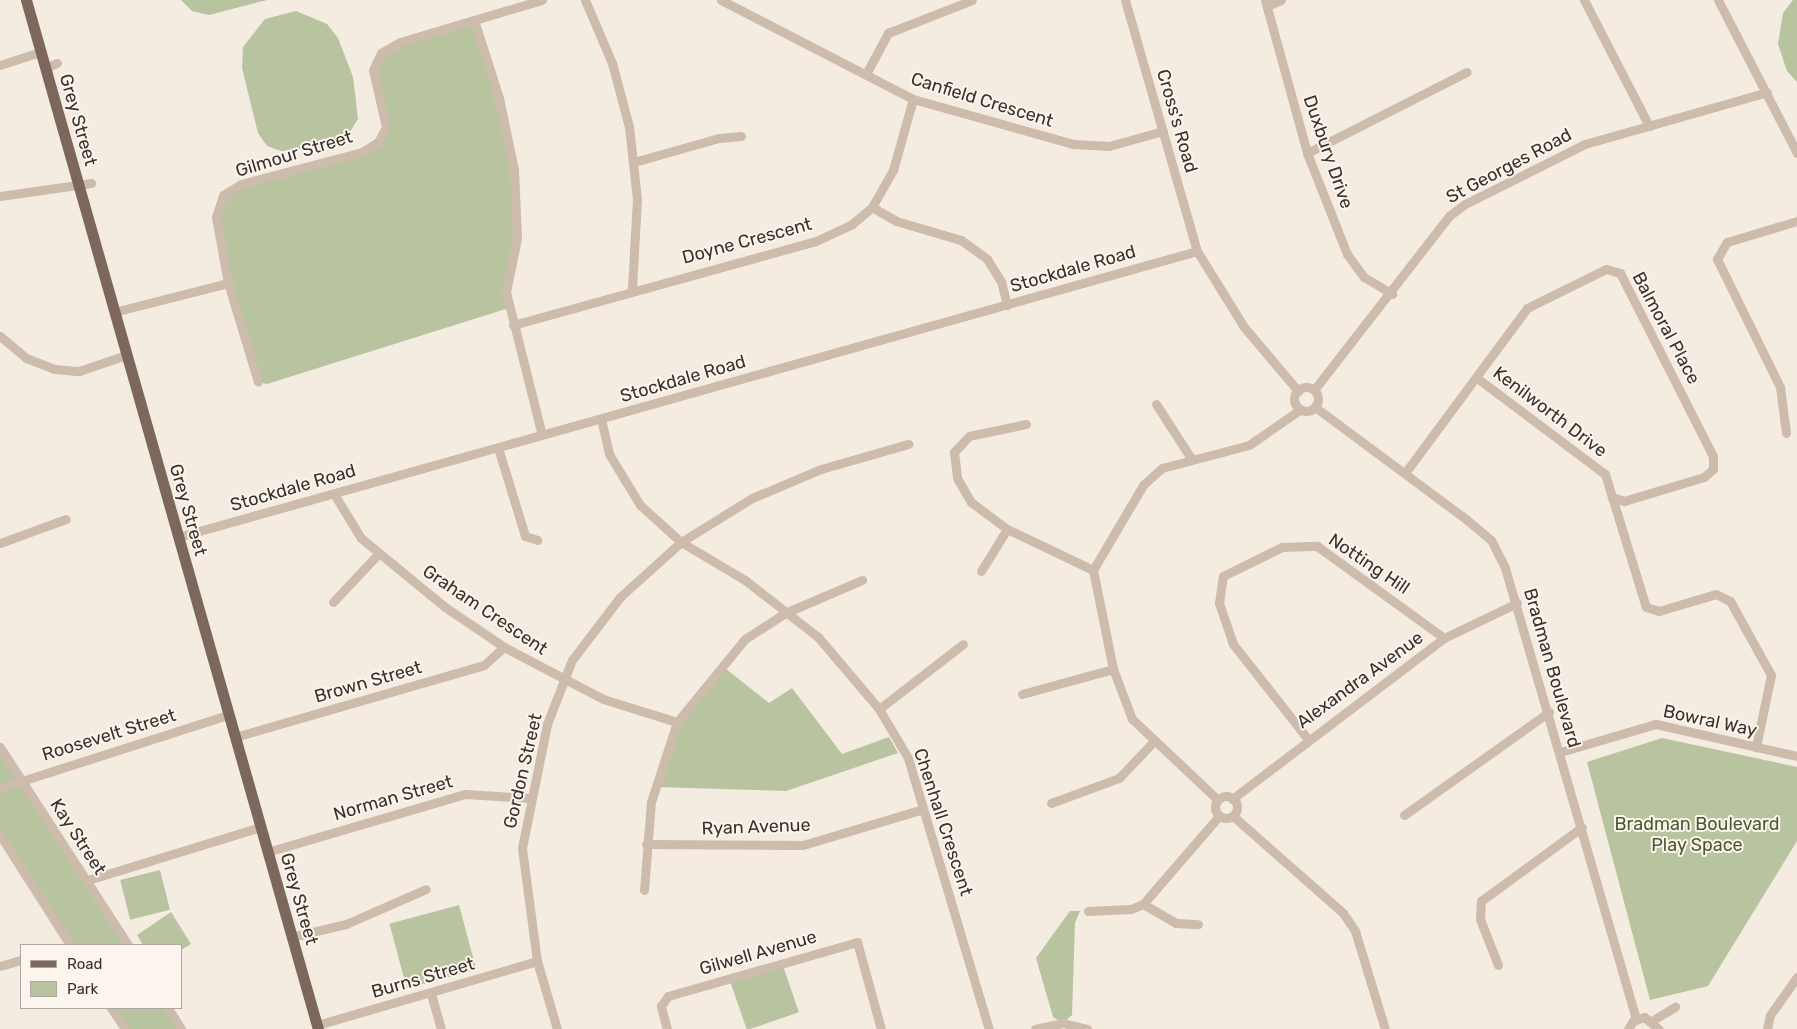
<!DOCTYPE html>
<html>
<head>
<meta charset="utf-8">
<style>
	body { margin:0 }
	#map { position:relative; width:1797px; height:1029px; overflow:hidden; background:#f4ebe1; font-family:Rubik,sans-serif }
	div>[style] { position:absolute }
	.green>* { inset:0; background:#b8c4a0; transform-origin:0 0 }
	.minor>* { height:9px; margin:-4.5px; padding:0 4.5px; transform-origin:4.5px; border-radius:4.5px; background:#cdbbac }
	.minor>.ring { margin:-4.5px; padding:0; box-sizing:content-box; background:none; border:9px solid #cdbbac; border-radius:50% }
	.major>* { height:11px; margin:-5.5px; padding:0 5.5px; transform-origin:5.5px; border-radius:5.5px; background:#7d675c }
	span { translate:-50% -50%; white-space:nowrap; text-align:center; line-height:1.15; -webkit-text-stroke:4px #fbf5ee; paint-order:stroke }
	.street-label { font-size:18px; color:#3b302b }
	.park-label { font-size:18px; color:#4a5a2e }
	.legend { position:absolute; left:20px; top:944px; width:162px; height:65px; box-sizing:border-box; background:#fbf5ee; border:1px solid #aea6a0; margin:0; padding:6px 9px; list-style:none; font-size:15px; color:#3b302b }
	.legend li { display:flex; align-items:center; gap:10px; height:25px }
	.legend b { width:25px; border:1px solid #aea6a0 }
</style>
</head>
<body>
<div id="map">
	<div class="green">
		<i style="clip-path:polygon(181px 0,267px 0,209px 15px,192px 11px)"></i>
		<i style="clip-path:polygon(1793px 0,1797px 0,1797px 82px,1787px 71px,1778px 44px,1783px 13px)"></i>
		<i style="clip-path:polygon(296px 11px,327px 24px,338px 38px,353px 77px,358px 119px,346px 138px,334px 146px,281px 151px,267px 146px,258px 133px,242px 68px,243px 47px,265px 19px)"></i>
		<i style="clip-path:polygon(474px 20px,514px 170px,517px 238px,506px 292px,509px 308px,267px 384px,258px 382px,216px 217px,223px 195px,241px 184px,362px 152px,378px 142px,386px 127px,373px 70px,381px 53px)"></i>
		<i style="clip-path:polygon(721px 665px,769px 703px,792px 688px,842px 754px,889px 737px,898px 753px,786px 791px,655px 787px,677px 722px)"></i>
		<i style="clip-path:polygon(1662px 738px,1797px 767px,1797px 841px,1708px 986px,1650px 1000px,1587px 762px)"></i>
		<i style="clip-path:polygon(0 746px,125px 945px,70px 945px,0 835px)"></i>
		<i style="left:160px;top:870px;width:41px;height:41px;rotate:76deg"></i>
		<i style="left:459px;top:905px;width:67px;height:72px;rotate:75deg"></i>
		<i style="clip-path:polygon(1070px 911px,1080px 911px,1075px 923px,1072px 1015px,1063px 1023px,1053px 1017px,1036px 958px)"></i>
		<i style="clip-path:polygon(171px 912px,191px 944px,181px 950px,181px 945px,143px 945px,137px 935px)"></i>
		<i style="left:782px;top:963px;width:52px;height:55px;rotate:71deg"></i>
		<i style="clip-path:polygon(111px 1008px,166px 1008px,180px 1029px,125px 1029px)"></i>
	</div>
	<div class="minor">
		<i style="left:585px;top:0;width:69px;rotate:66.8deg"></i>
		<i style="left:612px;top:63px;width:66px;rotate:75.1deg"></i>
		<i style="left:629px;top:127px;width:72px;rotate:83.7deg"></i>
		<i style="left:637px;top:199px;width:90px;rotate:93.2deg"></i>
		<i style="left:721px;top:0;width:216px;rotate:27.3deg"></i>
		<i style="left:913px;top:99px;width:166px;rotate:15.7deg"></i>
		<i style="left:1073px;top:144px;width:36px;rotate:3deg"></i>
		<i style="left:1109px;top:146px;width:56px;rotate:-15.5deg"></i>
		<i style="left:1125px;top:0;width:261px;rotate:74deg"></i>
		<i style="left:1197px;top:251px;width:89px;rotate:58.3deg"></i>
		<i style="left:1244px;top:327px;width:84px;rotate:49.8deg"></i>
		<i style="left:1265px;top:0;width:159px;rotate:74.6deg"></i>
		<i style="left:1307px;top:153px;width:109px;rotate:68.4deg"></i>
		<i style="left:1347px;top:254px;width:29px;rotate:54deg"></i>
		<i style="left:1364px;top:277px;width:33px;rotate:31deg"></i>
		<i style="left:1584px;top:0;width:142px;rotate:62.7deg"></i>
		<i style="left:1718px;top:0;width:172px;rotate:62.7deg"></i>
		<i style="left:1267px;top:6px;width:15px;rotate:-23deg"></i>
		<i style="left:474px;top:20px;width:82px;rotate:72.2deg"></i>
		<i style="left:499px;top:98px;width:74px;rotate:78.2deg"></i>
		<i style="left:514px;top:170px;width:68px;rotate:87.5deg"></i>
		<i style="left:517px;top:238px;width:55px;rotate:101.5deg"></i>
		<i style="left:506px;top:292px;width:147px;rotate:75.9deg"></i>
		<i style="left:0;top:65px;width:42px;rotate:-18deg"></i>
		<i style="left:45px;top:68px;width:13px;rotate:-23deg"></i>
		<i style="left:866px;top:74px;width:47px;rotate:-61.8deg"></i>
		<i style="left:888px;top:33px;width:90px;rotate:-21.4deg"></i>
		<i style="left:1307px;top:153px;width:179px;rotate:-26.9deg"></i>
		<i style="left:634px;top:162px;width:88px;rotate:-15.8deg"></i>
		<i style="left:719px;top:138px;width:22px;rotate:-5deg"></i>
		<i style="left:0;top:196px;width:92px;rotate:-8.1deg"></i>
		<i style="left:872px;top:207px;width:28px;rotate:30deg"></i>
		<i style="left:896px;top:221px;width:68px;rotate:16.3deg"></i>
		<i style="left:961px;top:240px;width:32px;rotate:36deg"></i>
		<i style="left:987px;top:259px;width:26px;rotate:58deg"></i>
		<i style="left:1001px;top:281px;width:25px;rotate:76deg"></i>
		<i style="left:228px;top:283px;width:103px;rotate:73.1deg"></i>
		<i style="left:114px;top:312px;width:118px;rotate:-14.3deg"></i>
		<i style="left:228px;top:283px;width:67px;rotate:-100.3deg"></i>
		<i style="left:216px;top:217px;width:23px;rotate:-72deg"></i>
		<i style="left:223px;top:195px;width:21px;rotate:-31deg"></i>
		<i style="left:241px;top:184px;width:125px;rotate:-14.8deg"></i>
		<i style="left:362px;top:152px;width:19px;rotate:-32deg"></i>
		<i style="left:378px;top:142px;width:17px;rotate:-62deg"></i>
		<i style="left:386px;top:127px;width:58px;rotate:-102.8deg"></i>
		<i style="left:373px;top:70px;width:19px;rotate:-65deg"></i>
		<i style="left:381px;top:53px;width:22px;rotate:-30deg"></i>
		<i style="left:400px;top:42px;width:148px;rotate:-16.5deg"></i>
		<i style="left:513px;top:325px;width:314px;rotate:-15.5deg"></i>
		<i style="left:816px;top:241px;width:40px;rotate:-25deg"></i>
		<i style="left:852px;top:224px;width:26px;rotate:-40deg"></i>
		<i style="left:872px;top:207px;width:43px;rotate:-60.4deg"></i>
		<i style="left:893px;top:170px;width:74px;rotate:-74.3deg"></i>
		<i style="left:0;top:336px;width:34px;rotate:40deg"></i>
		<i style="left:26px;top:358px;width:30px;rotate:21deg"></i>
		<i style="left:54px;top:369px;width:25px;rotate:5deg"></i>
		<i style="left:79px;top:371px;width:50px;rotate:-18.8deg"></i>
		<i style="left:1477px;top:378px;width:160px;rotate:36.9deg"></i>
		<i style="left:1605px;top:474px;width:139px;rotate:72.9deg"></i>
		<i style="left:1646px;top:607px;width:14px;rotate:17deg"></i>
		<i style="left:1659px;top:611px;width:59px;rotate:-16.6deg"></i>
		<i style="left:1716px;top:594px;width:16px;rotate:27deg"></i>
		<i style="left:1730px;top:601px;width:85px;rotate:61deg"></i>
		<i style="left:1771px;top:675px;width:74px;rotate:101.8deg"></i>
		<i class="ring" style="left:1294px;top:387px;width:15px;height:15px"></i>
		<i style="left:1314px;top:390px;width:220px;rotate:-52.2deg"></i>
		<i style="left:1449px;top:216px;width:20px;rotate:-37deg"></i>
		<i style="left:1465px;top:204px;width:134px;rotate:-26.6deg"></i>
		<i style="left:1585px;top:144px;width:189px;rotate:-15.9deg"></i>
		<i style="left:1156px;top:404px;width:64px;rotate:57.1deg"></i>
		<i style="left:1315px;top:407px;width:189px;rotate:36.6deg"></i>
		<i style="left:1467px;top:520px;width:31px;rotate:40deg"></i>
		<i style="left:1491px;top:540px;width:31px;rotate:63deg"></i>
		<i style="left:1505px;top:568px;width:470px;rotate:73.8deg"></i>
		<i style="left:601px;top:419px;width:36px;rotate:77deg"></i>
		<i style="left:609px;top:454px;width:60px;rotate:58.7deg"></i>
		<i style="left:640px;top:505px;width:55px;rotate:42.1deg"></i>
		<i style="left:681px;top:542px;width:74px;rotate:30.7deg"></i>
		<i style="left:745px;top:580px;width:93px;rotate:38deg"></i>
		<i style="left:818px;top:637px;width:94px;rotate:49.7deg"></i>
		<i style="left:879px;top:709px;width:57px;rotate:59.4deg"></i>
		<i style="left:908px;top:758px;width:283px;rotate:73.4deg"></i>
		<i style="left:1026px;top:424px;width:58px;rotate:168.1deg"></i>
		<i style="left:969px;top:436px;width:22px;rotate:133deg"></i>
		<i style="left:954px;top:452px;width:26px;rotate:83deg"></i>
		<i style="left:957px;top:478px;width:28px;rotate:60deg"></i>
		<i style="left:971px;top:502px;width:45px;rotate:36.9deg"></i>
		<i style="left:1007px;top:529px;width:95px;rotate:25.5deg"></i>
		<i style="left:1786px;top:433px;width:46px;rotate:-97.4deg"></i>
		<i style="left:1780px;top:387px;width:143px;rotate:-116.2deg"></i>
		<i style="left:1717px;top:259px;width:20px;rotate:-60deg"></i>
		<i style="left:1727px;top:242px;width:73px;rotate:-16.7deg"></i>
		<i style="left:498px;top:448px;width:92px;rotate:72.9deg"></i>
		<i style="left:525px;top:536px;width:13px;rotate:18deg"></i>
		<i style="left:1405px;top:473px;width:205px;rotate:-53.5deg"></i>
		<i style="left:1527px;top:308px;width:88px;rotate:-26.3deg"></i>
		<i style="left:1606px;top:269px;width:15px;rotate:16deg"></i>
		<i style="left:1620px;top:273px;width:205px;rotate:63.1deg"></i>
		<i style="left:1713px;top:456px;width:13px;rotate:90deg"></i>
		<i style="left:1713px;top:469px;width:12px;rotate:138deg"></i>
		<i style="left:1704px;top:477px;width:84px;rotate:163.3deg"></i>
		<i style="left:1624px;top:501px;width:13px;rotate:-162deg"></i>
		<i style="left:334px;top:494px;width:52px;rotate:58.5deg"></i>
		<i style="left:361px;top:538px;width:109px;rotate:39.4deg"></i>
		<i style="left:445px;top:607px;width:71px;rotate:34.1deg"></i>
		<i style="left:504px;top:647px;width:112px;rotate:27.7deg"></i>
		<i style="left:603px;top:699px;width:77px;rotate:17.3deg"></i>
		<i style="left:178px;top:537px;width:1058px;rotate:-15.68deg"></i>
		<i style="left:0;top:543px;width:70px;rotate:-20deg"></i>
		<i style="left:981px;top:571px;width:49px;rotate:-58.2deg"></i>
		<i style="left:333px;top:602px;width:67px;rotate:-46.8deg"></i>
		<i style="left:1022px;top:694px;width:94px;rotate:-15.4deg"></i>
		<i style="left:879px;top:709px;width:106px;rotate:-37.7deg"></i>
		<i style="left:235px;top:737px;width:259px;rotate:-16.1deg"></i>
		<i style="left:484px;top:665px;width:27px;rotate:-42deg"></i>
		<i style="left:1307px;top:738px;width:120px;rotate:-128.2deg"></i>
		<i style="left:1233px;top:644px;width:43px;rotate:-108.9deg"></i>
		<i style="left:1219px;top:603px;width:27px;rotate:-82deg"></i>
		<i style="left:1223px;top:576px;width:66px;rotate:-26.2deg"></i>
		<i style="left:1282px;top:547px;width:35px;rotate:-2deg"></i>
		<i style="left:1317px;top:546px;width:157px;rotate:35.9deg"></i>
		<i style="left:0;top:747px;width:236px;rotate:57.1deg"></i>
		<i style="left:1560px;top:752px;width:100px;rotate:-16.3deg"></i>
		<i style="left:1656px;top:724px;width:145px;rotate:12.8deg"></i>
		<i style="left:0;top:788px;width:239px;rotate:-17.8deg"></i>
		<i class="ring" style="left:1215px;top:796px;width:13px;height:13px"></i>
		<i style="left:1232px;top:799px;width:266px;rotate:-37.2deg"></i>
		<i style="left:1444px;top:638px;width:81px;rotate:-25.6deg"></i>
		<i style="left:1218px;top:800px;width:118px;rotate:-136.7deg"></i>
		<i style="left:1132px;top:719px;width:53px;rotate:-110.8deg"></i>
		<i style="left:1113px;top:669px;width:101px;rotate:-101.4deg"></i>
		<i style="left:1093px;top:570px;width:99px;rotate:-59.5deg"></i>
		<i style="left:1143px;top:485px;width:25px;rotate:-42deg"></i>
		<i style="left:1162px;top:468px;width:90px;rotate:-14.8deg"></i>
		<i style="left:1249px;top:445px;width:63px;rotate:-34.7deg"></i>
		<i style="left:1051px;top:803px;width:72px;rotate:-20.2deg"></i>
		<i style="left:1119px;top:778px;width:50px;rotate:-46.6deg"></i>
		<i style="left:1404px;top:815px;width:178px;rotate:-35.4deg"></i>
		<i style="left:1233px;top:816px;width:147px;rotate:41.4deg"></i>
		<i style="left:1343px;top:913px;width:22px;rotate:56deg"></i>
		<i style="left:1355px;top:931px;width:102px;rotate:73deg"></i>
		<i style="left:0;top:835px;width:130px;rotate:57.5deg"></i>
		<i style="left:646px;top:844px;width:157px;rotate:0.4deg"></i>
		<i style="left:803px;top:845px;width:125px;rotate:-16.7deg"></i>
		<i style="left:267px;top:852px;width:206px;rotate:-16.3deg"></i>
		<i style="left:465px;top:794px;width:65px;rotate:3.5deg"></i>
		<i style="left:88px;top:880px;width:180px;rotate:-17.1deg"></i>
		<i style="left:644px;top:890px;width:88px;rotate:-85.5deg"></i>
		<i style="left:651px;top:802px;width:84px;rotate:-72deg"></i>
		<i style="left:677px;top:722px;width:107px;rotate:-50.7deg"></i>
		<i style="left:745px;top:639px;width:48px;rotate:-33deg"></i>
		<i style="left:785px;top:613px;width:84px;rotate:-23.2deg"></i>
		<i style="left:1143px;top:904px;width:38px;rotate:30deg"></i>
		<i style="left:1176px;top:923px;width:22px;rotate:3deg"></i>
		<i style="left:1088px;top:911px;width:43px;rotate:-2.7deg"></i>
		<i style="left:1131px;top:909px;width:13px;rotate:-23deg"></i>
		<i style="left:1143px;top:904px;width:116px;rotate:-49.2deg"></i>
		<i style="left:291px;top:937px;width:57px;rotate:-13.3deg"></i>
		<i style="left:346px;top:924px;width:87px;rotate:-23.6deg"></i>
		<i style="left:1498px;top:965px;width:49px;rotate:-111.4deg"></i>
		<i style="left:1480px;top:919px;width:18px;rotate:-87deg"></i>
		<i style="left:1481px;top:901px;width:125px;rotate:-36.2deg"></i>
		<i style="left:0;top:966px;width:22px;rotate:-16deg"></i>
		<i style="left:431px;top:994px;width:36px;rotate:74deg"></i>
		<i style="left:111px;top:1008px;width:25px;rotate:56deg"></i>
		<i style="left:168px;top:1008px;width:25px;rotate:58deg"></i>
		<i style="left:1653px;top:1020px;width:26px;rotate:-31deg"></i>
		<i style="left:317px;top:1025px;width:229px;rotate:-16.2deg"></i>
		<i style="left:557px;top:1029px;width:71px;rotate:-106.4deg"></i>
		<i style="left:537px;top:961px;width:114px;rotate:-97.6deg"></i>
		<i style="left:522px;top:848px;width:126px;rotate:-78.6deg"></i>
		<i style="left:547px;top:724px;width:69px;rotate:-68.7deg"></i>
		<i style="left:572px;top:660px;width:79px;rotate:-52.7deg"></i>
		<i style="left:620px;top:597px;width:82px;rotate:-42deg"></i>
		<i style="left:681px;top:542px;width:84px;rotate:-31.8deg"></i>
		<i style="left:752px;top:498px;width:75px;rotate:-22.8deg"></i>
		<i style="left:821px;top:469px;width:91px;rotate:-16deg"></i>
		<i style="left:667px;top:1029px;width:24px;rotate:-105deg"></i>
		<i style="left:661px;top:1006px;width:12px;rotate:-55deg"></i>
		<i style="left:668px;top:996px;width:197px;rotate:-15.9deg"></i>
		<i style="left:857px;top:942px;width:90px;rotate:74.6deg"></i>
		<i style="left:1035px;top:1029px;width:29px;rotate:-12deg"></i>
		<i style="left:1063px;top:1023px;width:25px;rotate:14deg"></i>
		<i style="left:1628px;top:1029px;width:9px;rotate:-58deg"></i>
		<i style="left:1633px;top:1021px;width:12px;rotate:-20deg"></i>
		<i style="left:1644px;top:1017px;width:19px;rotate:39deg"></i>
		<i style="left:1767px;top:1029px;width:14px;rotate:-78deg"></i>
		<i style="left:1770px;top:1015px;width:47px;rotate:-54.6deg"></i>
	</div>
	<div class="major">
		<i style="left:26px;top:0;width:1070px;rotate:74.16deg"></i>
	</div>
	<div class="street-label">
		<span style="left:982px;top:100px;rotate:17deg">Canfield Crescent</span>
		<span style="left:78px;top:120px;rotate:74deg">Grey Street</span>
		<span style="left:1177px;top:121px;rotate:74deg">Cross's Road</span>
		<span style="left:1328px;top:152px;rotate:71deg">Duxbury Drive</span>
		<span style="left:294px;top:154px;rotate:-17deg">Gilmour Street</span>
		<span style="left:1509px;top:166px;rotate:-28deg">St Georges Road</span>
		<span style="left:747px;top:241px;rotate:-15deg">Doyne Crescent</span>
		<span style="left:1073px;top:269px;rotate:-16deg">Stockdale Road</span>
		<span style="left:1666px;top:328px;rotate:62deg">Balmoral Place</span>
		<span style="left:683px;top:379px;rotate:-16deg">Stockdale Road</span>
		<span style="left:1550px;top:412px;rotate:37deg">Kenilworth Drive</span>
		<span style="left:293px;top:488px;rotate:-16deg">Stockdale Road</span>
		<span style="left:188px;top:510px;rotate:74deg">Grey Street</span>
		<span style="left:1369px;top:564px;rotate:34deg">Notting Hill</span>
		<span style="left:485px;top:610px;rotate:34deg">Graham Crescent</span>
		<span style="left:1552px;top:668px;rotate:74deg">Bradman Boulevard</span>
		<span style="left:1360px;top:680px;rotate:-36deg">Alexandra Avenue</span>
		<span style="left:368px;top:682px;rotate:-16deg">Brown Street</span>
		<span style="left:1710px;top:721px;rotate:12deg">Bowral Way</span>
		<span style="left:109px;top:735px;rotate:-17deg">Roosevelt Street</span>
		<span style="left:523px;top:771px;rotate:-77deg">Gordon Street</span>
		<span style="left:393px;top:798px;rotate:-16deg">Norman Street</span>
		<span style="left:943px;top:822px;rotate:72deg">Chenhall Crescent</span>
		<span style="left:756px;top:827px;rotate:-2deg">Ryan Avenue</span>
		<span style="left:78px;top:837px;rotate:57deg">Kay Street</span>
		<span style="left:299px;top:899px;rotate:74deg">Grey Street</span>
		<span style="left:758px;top:953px;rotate:-16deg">Gilwell Avenue</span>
		<span style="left:423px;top:978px;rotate:-16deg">Burns Street</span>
	</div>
	<div class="park-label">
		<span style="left:1697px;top:835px">Bradman Boulevard<br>Play Space</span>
	</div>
	<ul class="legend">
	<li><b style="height:6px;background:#7d675c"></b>Road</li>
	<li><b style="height:14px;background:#b8c4a0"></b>Park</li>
	</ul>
</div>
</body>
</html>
